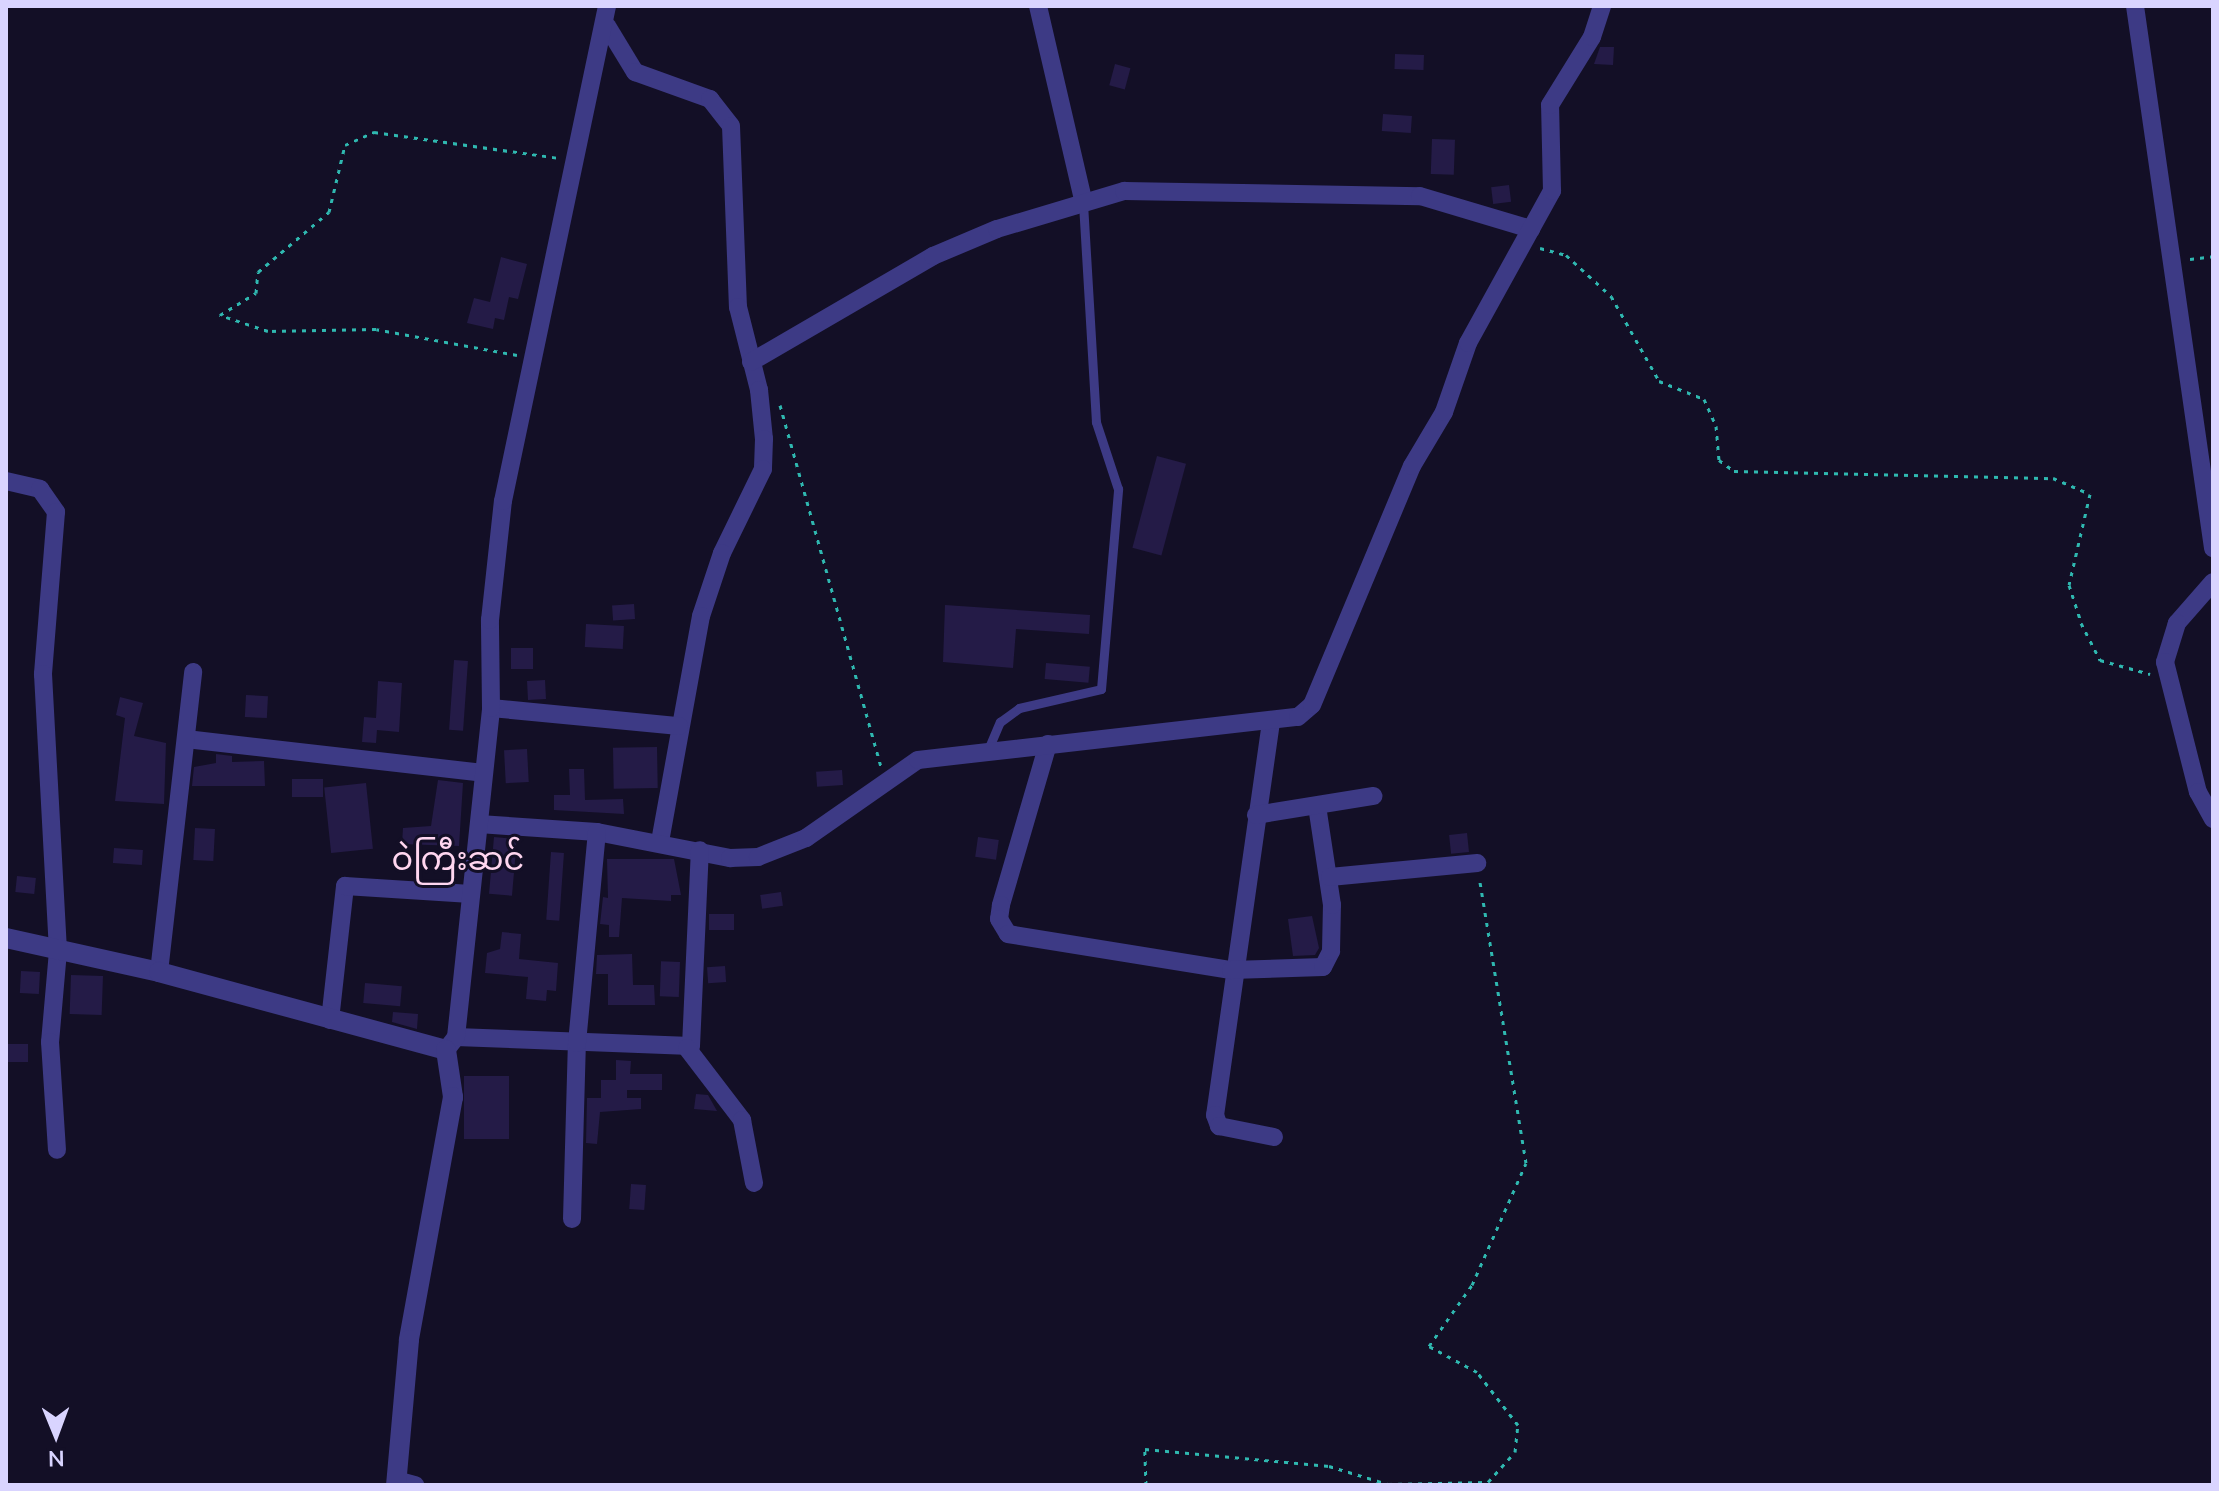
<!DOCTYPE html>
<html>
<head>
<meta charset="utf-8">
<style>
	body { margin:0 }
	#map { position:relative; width:2219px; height:1491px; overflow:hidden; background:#130f26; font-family:Mulish,"Noto Sans Myanmar",sans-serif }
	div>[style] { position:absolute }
	.building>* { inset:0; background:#241b47; transform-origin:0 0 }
	.path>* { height:3px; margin-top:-1.5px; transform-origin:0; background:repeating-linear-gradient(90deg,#2fb8b0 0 4px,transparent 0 10px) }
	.service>* { height:9px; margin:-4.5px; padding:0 4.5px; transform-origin:4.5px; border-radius:4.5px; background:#3d3a85 }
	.minor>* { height:18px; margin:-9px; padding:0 9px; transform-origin:9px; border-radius:9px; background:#3d3a85 }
	.tertiary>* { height:20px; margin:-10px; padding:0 10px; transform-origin:10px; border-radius:10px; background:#3d3a85 }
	span { translate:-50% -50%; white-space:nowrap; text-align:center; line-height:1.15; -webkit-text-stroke:6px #130f26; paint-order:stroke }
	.quarter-label { font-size:32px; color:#ffd6f0 }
	.frame { position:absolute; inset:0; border:8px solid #d9d4ff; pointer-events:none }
	.north { position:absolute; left:16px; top:1395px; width:80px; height:80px; -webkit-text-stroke:6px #130f26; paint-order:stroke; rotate:179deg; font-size:22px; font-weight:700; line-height:32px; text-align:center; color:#d9d4ff }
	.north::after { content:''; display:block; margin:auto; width:28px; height:36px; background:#d9d4ff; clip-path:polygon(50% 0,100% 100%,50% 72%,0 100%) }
</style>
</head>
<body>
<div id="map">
	<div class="building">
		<i style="clip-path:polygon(1600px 47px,1614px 47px,1613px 65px,1594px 64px)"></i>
		<i style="left:1395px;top:54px;width:29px;height:15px;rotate:2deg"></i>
		<i style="left:1115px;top:64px;width:16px;height:22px;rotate:15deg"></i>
		<i style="left:1383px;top:114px;width:29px;height:17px;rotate:4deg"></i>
		<i style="left:1432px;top:139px;width:23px;height:35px;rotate:2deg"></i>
		<i style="left:1509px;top:185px;width:17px;height:18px;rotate:83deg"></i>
		<i style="clip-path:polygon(501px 257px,527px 264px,518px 299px,509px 297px,504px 320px,495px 318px,493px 329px,467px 323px,474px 298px,490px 302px)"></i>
		<i style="left:1157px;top:456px;width:30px;height:95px;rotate:15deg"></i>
		<i style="left:634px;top:604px;width:15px;height:22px;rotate:86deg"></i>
		<i style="clip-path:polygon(945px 605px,1090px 615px,1089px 634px,1016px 629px,1013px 668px,943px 662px)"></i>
		<i style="left:586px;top:624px;width:38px;height:23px;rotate:3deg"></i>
		<i style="left:511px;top:648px;width:22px;height:21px"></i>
		<i style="left:454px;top:660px;width:14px;height:70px;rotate:4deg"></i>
		<i style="left:1046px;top:663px;width:44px;height:16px;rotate:5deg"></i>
		<i style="left:545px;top:680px;width:19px;height:18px;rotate:87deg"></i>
		<i style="clip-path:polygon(378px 681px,402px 683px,399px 732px,377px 730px,376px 743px,362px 742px,364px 717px,376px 718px)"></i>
		<i style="left:246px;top:695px;width:22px;height:22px;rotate:3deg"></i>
		<i style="clip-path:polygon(120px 697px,143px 703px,134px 736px,166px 743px,164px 804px,115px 801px,125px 718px,116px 715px)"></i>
		<i style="left:657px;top:747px;width:41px;height:44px;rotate:89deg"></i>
		<i style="left:527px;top:749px;width:33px;height:23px;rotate:87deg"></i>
		<i style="clip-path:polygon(216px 754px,232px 756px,232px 762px,264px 761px,265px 786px,192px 786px,194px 767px,216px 763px)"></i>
		<i style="clip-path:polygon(569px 769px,584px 769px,585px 800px,623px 799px,624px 814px,554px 810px,554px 795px,570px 795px)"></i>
		<i style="left:842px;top:770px;width:15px;height:26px;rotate:86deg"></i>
		<i style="left:323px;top:779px;width:18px;height:31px;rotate:90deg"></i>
		<i style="clip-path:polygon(438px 780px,463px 783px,459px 846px,402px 844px,403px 828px,431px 826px)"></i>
		<i style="left:366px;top:783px;width:66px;height:42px;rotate:84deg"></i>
		<i style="left:195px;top:828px;width:20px;height:32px;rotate:3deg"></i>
		<i style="left:1467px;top:833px;width:19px;height:18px;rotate:84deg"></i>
		<i style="left:494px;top:837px;width:23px;height:57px;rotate:5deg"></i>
		<i style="left:978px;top:837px;width:21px;height:20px;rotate:8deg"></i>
		<i style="left:114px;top:848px;width:29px;height:15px;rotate:4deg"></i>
		<i style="left:551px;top:852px;width:13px;height:68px;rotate:4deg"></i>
		<i style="clip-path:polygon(607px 859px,674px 859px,681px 895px,671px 895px,671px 901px,622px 898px,619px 937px,609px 937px,609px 925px,600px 924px,603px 897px,608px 898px)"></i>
		<i style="left:17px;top:876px;width:19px;height:16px;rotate:6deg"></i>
		<i style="left:781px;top:892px;width:14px;height:21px;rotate:82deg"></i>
		<i style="left:734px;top:914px;width:16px;height:25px;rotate:90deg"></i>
		<i style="clip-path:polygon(1312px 916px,1319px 948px,1315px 955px,1293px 956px,1288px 919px)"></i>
		<i style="clip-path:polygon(502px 932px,521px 934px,519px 959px,558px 963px,556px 991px,547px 990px,546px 1001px,526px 999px,528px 977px,485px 973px,487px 953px,500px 949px)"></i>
		<i style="clip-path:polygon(632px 954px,633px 985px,654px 985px,655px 1005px,608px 1005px,608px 974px,596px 974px,597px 955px)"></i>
		<i style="left:680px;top:962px;width:35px;height:19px;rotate:92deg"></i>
		<i style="left:725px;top:966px;width:16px;height:18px;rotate:86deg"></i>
		<i style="left:21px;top:971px;width:19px;height:22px;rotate:3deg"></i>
		<i style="left:71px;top:975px;width:32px;height:39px;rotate:2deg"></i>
		<i style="left:365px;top:983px;width:37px;height:20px;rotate:5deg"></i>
		<i style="clip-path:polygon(393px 1012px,418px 1014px,417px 1029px,392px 1022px)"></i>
		<i style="left:6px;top:1044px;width:22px;height:18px"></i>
		<i style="clip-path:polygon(616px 1060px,631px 1061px,630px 1074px,662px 1074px,662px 1090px,627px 1090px,627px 1098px,641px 1098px,641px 1109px,600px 1112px,597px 1144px,586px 1143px,587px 1098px,601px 1098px,601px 1080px,616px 1080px)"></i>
		<i style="left:464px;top:1076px;width:45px;height:63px"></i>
		<i style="clip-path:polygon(696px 1094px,708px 1095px,717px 1111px,694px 1109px)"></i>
		<i style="left:631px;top:1184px;width:15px;height:25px;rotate:4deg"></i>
	</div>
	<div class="path">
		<i style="left:1540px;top:248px;width:27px;rotate:15deg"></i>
		<i style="left:1566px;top:255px;width:61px;rotate:42.3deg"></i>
		<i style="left:1611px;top:296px;width:98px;rotate:60.5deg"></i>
		<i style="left:1659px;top:381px;width:48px;rotate:21.8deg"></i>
		<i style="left:1704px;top:399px;width:30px;rotate:66deg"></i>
		<i style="left:1716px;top:426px;width:34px;rotate:85deg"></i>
		<i style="left:1719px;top:460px;width:19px;rotate:36deg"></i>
		<i style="left:1734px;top:471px;width:319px;rotate:1.3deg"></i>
		<i style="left:2053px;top:478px;width:40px;rotate:23.4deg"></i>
		<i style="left:2090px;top:494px;width:93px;rotate:103deg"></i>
		<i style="left:2069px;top:585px;width:40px;rotate:72deg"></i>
		<i style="left:2081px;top:623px;width:42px;rotate:62.8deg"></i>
		<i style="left:2100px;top:660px;width:52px;rotate:15.6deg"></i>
		<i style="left:2190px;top:259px;width:23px;rotate:-7deg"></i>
		<i style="left:517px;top:355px;width:143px;rotate:-169.6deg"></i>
		<i style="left:376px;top:329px;width:108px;rotate:178.9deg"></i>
		<i style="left:268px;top:331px;width:51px;rotate:-161.6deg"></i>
		<i style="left:220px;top:315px;width:42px;rotate:-31.4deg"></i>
		<i style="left:256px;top:293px;width:21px;rotate:-85deg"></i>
		<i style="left:258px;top:272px;width:93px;rotate:-40.2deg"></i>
		<i style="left:329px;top:212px;width:69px;rotate:-76.6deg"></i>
		<i style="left:345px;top:145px;width:32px;rotate:-24deg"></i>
		<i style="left:374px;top:132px;width:186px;rotate:8deg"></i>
		<i style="left:780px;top:405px;width:375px;rotate:74.4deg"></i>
		<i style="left:1146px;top:1485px;width:36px;rotate:-92deg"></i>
		<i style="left:1145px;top:1449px;width:185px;rotate:5.3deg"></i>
		<i style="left:1329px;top:1466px;width:62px;rotate:17deg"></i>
		<i style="left:1388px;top:1484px;width:100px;rotate:-1.1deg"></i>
		<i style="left:1488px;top:1482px;width:40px;rotate:-48deg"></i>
		<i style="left:1515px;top:1452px;width:27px;rotate:-84deg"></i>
		<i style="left:1518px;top:1425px;width:67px;rotate:-127.7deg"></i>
		<i style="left:1477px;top:1372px;width:55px;rotate:-151.6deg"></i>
		<i style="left:1429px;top:1346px;width:75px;rotate:-54.8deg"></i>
		<i style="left:1472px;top:1285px;width:133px;rotate:-66.1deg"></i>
		<i style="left:1526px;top:1163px;width:285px;rotate:-99.3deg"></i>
	</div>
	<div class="service">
		<i style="left:987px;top:752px;width:33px;rotate:-67deg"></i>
		<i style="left:1000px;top:722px;width:24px;rotate:-36deg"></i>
		<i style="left:1019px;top:708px;width:84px;rotate:-13deg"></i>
		<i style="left:1101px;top:689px;width:201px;rotate:-85.1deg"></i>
		<i style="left:1118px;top:489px;width:71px;rotate:-108.2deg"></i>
		<i style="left:1096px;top:422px;width:222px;rotate:-93.4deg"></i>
	</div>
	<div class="minor">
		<i style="left:1038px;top:6px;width:199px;rotate:76.9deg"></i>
		<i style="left:2135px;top:6px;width:548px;rotate:81.81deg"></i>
		<i style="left:607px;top:26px;width:54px;rotate:58.7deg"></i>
		<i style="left:635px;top:72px;width:80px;rotate:19.8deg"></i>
		<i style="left:710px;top:99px;width:34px;rotate:52deg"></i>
		<i style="left:731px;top:126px;width:181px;rotate:87.8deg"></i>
		<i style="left:738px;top:307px;width:86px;rotate:75.8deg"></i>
		<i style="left:759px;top:390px;width:49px;rotate:84.2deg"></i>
		<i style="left:764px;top:439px;width:30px;rotate:92deg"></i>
		<i style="left:763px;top:469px;width:93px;rotate:116deg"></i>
		<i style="left:722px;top:553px;width:66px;rotate:108.4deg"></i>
		<i style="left:701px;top:616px;width:230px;rotate:100.3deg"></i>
		<i style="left:751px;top:362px;width:211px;rotate:-30.2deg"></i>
		<i style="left:933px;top:256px;width:69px;rotate:-22.9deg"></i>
		<i style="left:997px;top:229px;width:133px;rotate:-16.7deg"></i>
		<i style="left:1124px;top:191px;width:296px;rotate:1deg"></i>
		<i style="left:1420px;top:196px;width:116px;rotate:16.6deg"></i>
		<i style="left:6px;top:481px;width:35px;rotate:13deg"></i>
		<i style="left:40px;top:489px;width:28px;rotate:55deg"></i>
		<i style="left:56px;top:512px;width:163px;rotate:94.6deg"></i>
		<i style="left:43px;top:674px;width:277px;rotate:86.9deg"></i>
		<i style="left:58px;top:951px;width:91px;rotate:95deg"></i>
		<i style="left:50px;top:1042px;width:108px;rotate:86.3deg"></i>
		<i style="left:2213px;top:582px;width:55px;rotate:131.3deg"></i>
		<i style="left:2177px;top:623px;width:41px;rotate:107.1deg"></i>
		<i style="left:2165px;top:662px;width:134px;rotate:75.8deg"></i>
		<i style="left:2198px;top:792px;width:31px;rotate:61deg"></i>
		<i style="left:491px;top:708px;width:189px;rotate:5.5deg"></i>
		<i style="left:1271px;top:722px;width:397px;rotate:98.1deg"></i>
		<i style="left:1215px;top:1115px;width:12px;rotate:70deg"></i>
		<i style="left:1219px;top:1126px;width:56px;rotate:11.3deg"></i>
		<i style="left:186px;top:739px;width:299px;rotate:6.5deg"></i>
		<i style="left:1048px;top:744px;width:168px;rotate:106.3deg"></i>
		<i style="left:1001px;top:905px;width:14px;rotate:98deg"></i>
		<i style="left:999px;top:919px;width:17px;rotate:59deg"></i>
		<i style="left:1008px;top:934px;width:226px;rotate:9.2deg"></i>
		<i style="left:1231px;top:970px;width:92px;rotate:-1.9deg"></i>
		<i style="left:1323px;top:967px;width:18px;rotate:-63deg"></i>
		<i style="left:1331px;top:951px;width:46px;rotate:-88.8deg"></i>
		<i style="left:1332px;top:905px;width:100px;rotate:-98.6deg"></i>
		<i style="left:1256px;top:815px;width:119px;rotate:-9.2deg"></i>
		<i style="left:479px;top:824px;width:118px;rotate:3.9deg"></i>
		<i style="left:597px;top:832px;width:136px;rotate:11.1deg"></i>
		<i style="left:730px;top:858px;width:28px;rotate:-2deg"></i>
		<i style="left:758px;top:857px;width:52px;rotate:-21.6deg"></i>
		<i style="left:806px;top:838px;width:136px;rotate:-34.9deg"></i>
		<i style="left:918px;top:760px;width:382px;rotate:-6.5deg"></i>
		<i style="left:1298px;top:717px;width:18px;rotate:-41deg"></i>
		<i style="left:1312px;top:705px;width:259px;rotate:-67.3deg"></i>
		<i style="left:1412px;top:466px;width:63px;rotate:-59.3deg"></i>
		<i style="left:1444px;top:412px;width:73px;rotate:-70.8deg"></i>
		<i style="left:1468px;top:343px;width:174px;rotate:-61.1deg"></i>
		<i style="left:1552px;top:191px;width:86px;rotate:-91.3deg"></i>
		<i style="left:1550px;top:105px;width:80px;rotate:-58.3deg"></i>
		<i style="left:1592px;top:37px;width:33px;rotate:-72deg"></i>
		<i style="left:1330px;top:877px;width:148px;rotate:-5.4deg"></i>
		<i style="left:159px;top:972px;width:302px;rotate:-83.5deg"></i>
		<i style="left:330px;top:1020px;width:135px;rotate:-83.6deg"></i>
		<i style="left:345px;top:886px;width:126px;rotate:3.6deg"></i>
		<i style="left:456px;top:1037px;width:235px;rotate:2.2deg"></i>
		<i style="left:691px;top:1046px;width:196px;rotate:-87.4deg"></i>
		<i style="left:687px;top:1048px;width:91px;rotate:52.6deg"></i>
		<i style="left:742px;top:1120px;width:64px;rotate:79.2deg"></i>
		<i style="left:446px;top:1050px;width:16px;rotate:-52deg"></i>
		<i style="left:456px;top:1037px;width:331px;rotate:-83.9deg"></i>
		<i style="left:491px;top:708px;width:88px;rotate:-90.7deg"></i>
		<i style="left:490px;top:620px;width:120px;rotate:-83.8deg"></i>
		<i style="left:503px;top:501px;width:506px;rotate:-78.13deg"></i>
		<i style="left:572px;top:1219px;width:176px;rotate:-88.4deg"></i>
		<i style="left:577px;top:1043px;width:212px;rotate:-84.6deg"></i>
		<i style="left:396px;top:1480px;width:20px;rotate:15deg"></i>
	</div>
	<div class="tertiary">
		<i style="left:6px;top:938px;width:157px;rotate:12.5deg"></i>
		<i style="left:159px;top:972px;width:297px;rotate:15.2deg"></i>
		<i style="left:446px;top:1050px;width:48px;rotate:81.5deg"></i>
		<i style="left:453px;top:1097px;width:247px;rotate:100.3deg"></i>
		<i style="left:409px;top:1340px;width:146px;rotate:95.1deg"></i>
	</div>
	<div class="quarter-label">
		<span style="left:458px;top:858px">ဝဲကြီးဆင်</span>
	</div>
	<div class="frame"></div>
	<div class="north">N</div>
</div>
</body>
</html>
